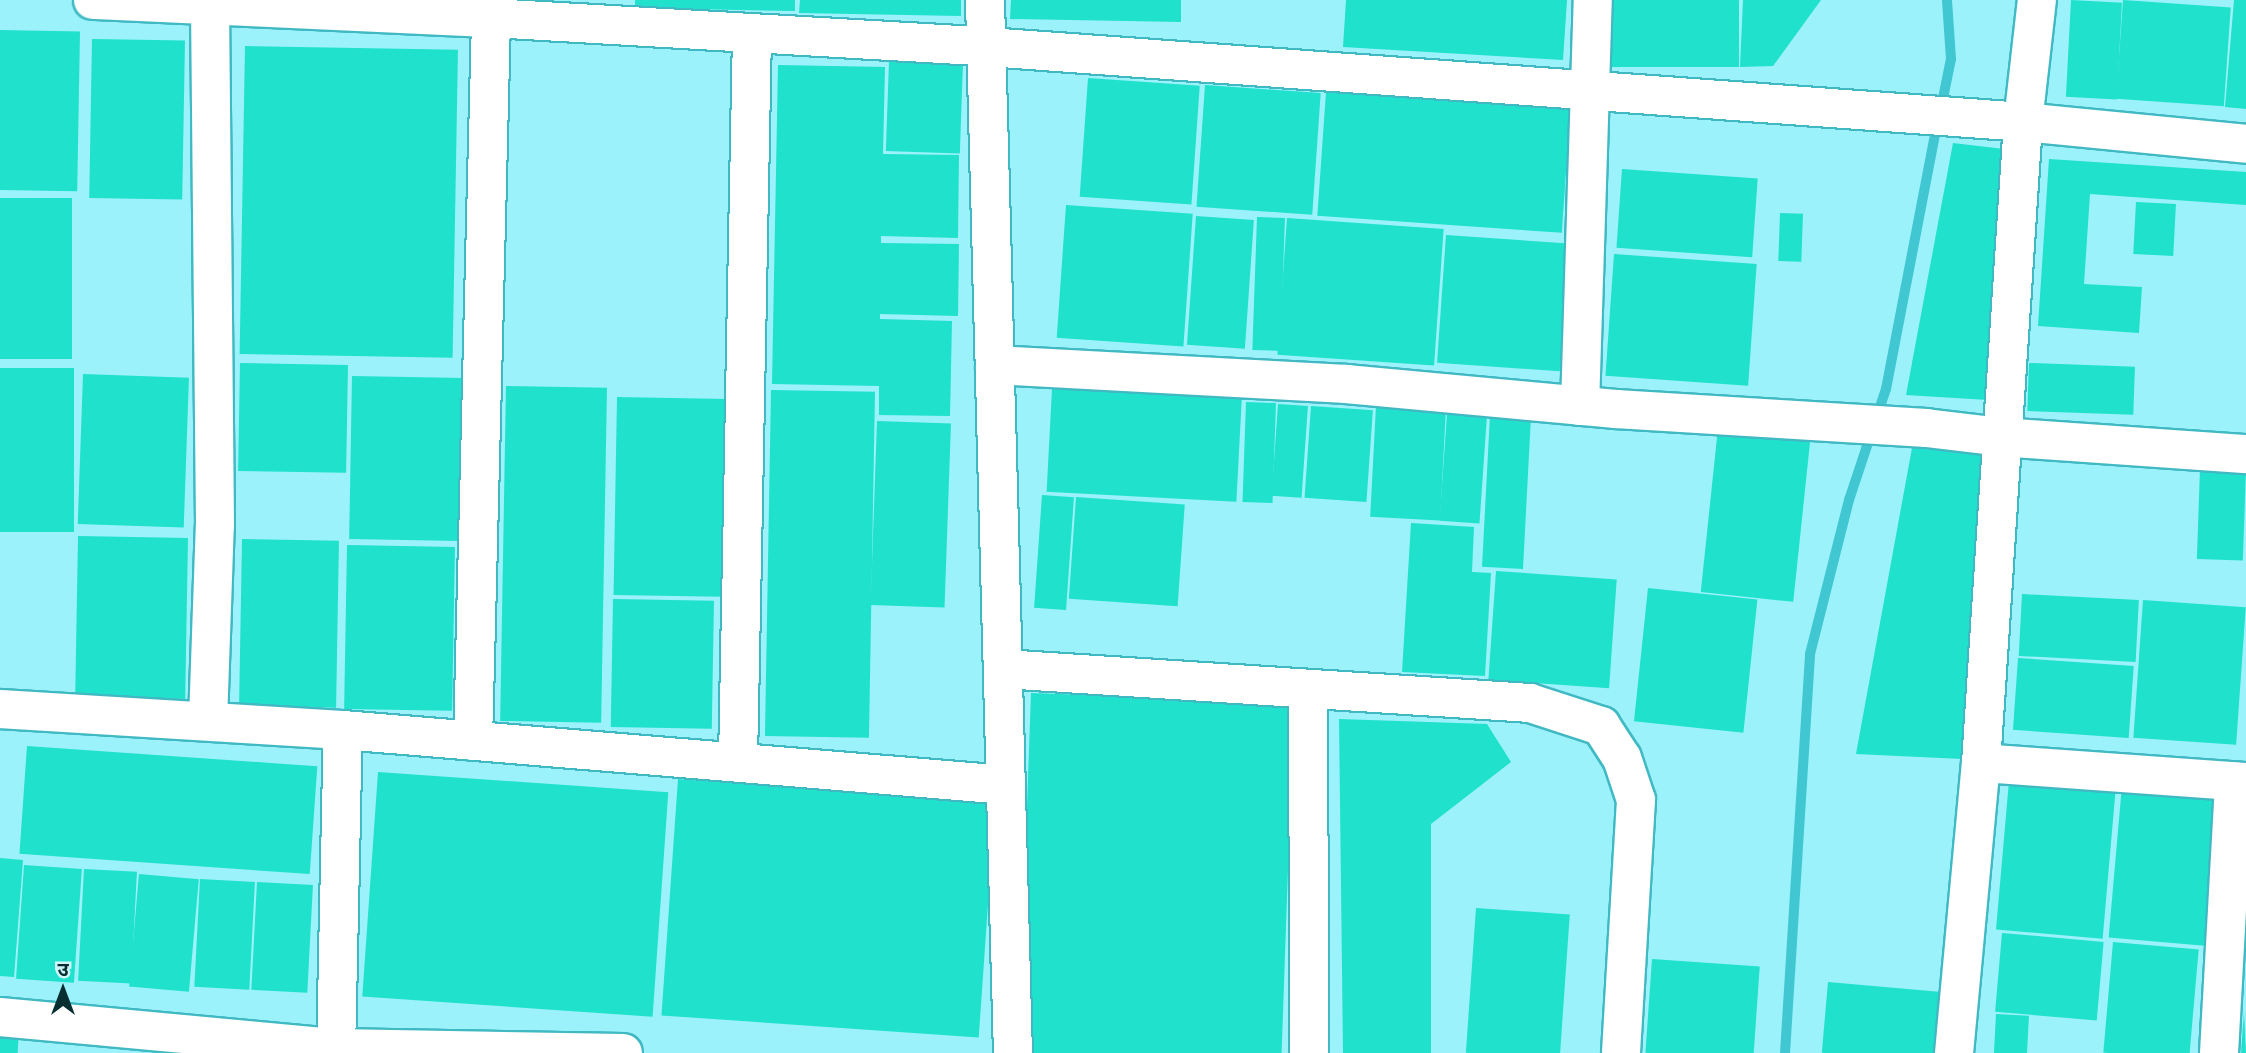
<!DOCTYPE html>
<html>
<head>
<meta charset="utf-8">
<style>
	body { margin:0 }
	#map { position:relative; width:2246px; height:1053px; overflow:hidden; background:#9bf2fa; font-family:"Public Sans","Noto Sans Devanagari",sans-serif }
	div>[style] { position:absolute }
	.stream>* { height:10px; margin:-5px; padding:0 5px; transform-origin:5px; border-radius:5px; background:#41c7d2 }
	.building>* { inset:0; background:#1fe1cc; transform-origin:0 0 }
	.roads { filter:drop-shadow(2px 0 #40b9c3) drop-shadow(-2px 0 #40b9c3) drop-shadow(0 2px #40b9c3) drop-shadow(0 -2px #40b9c3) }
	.minor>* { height:38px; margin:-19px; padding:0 19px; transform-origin:19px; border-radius:19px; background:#fff }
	span { translate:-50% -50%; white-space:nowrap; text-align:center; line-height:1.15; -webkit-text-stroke:5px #cff7fb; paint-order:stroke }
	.north { position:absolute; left:28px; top:955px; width:70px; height:70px; -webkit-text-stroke:5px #cff7fb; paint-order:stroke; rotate:0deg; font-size:19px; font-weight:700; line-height:28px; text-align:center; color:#072e31 }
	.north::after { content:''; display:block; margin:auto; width:24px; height:32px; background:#072e31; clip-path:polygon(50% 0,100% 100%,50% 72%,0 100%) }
</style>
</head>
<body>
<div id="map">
	<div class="stream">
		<i style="left:1941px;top:108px;width:50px;rotate:-78.5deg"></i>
		<i style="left:1951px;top:59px;width:59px;rotate:-93.9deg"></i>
		<i style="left:1785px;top:1053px;width:400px;rotate:-86.4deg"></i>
		<i style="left:1810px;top:654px;width:159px;rotate:-75.8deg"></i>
		<i style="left:1849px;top:500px;width:117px;rotate:-71.6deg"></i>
		<i style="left:1886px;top:389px;width:270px;rotate:-79.1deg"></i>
	</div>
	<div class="building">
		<i style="clip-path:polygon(635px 0,795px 0,795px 11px,635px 8px)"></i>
		<i style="clip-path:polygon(800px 0,961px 0,961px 16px,799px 13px)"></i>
		<i style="clip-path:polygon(1011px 0,1181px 0,1181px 22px,1010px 19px)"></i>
		<i style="clip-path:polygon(1346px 0,1567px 0,1563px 60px,1343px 47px)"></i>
		<i style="left:1609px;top:0;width:130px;height:67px"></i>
		<i style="clip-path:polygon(1743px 0,1821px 0,1773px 66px,1740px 67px)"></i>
		<i style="left:2071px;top:0;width:51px;height:97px;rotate:3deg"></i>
		<i style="left:2123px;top:0;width:108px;height:99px;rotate:4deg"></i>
		<i style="clip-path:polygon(2234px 0,2246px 0,2246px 109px,2225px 107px)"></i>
		<i style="left:0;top:30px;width:80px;height:160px;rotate:1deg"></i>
		<i style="left:92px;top:39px;width:93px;height:159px;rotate:1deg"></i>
		<i style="left:245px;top:46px;width:213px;height:308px;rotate:1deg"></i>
		<i style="left:889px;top:61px;width:74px;height:90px;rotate:2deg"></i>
		<i style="clip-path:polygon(778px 65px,885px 67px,883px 154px,959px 155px,958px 238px,881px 236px,881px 243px,959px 244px,958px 316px,880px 314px,880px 319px,952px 321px,950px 416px,879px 415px,879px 386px,772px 384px)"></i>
		<i style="left:1088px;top:78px;width:112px;height:119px;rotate:4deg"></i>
		<i style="left:1205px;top:85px;width:116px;height:122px;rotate:4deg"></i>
		<i style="left:1326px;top:92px;width:245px;height:124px;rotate:4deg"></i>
		<i style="clip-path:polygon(1953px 143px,2004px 149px,1988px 400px,1906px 395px)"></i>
		<i style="clip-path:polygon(2049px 159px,2246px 172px,2246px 205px,2090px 194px,2084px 284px,2142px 287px,2139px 333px,2038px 326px)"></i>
		<i style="left:1622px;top:169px;width:136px;height:79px;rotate:4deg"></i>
		<i style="left:0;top:198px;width:72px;height:161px"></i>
		<i style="left:2136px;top:202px;width:40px;height:52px;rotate:3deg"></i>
		<i style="left:1066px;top:205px;width:127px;height:133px;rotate:4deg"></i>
		<i style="left:1780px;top:213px;width:23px;height:48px;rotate:2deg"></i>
		<i style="left:1196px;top:216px;width:58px;height:129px;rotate:4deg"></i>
		<i style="left:1257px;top:217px;width:28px;height:133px;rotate:2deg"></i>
		<i style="left:1287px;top:218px;width:157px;height:137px;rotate:4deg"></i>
		<i style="left:1446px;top:235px;width:123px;height:128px;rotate:4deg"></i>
		<i style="left:1614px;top:254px;width:143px;height:122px;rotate:4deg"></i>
		<i style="left:240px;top:363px;width:108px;height:108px;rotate:1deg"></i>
		<i style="left:2029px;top:363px;width:106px;height:48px;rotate:2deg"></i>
		<i style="left:0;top:368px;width:74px;height:164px"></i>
		<i style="left:83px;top:374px;width:106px;height:150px;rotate:2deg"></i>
		<i style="left:352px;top:376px;width:112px;height:163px;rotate:1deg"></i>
		<i style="left:506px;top:386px;width:101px;height:335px;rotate:1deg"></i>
		<i style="left:1052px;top:389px;width:190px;height:103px;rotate:3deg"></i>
		<i style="left:771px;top:390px;width:104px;height:346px;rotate:1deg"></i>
		<i style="left:617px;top:397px;width:109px;height:198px;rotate:1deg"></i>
		<i style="left:1246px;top:402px;width:30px;height:100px;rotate:2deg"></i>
		<i style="left:1278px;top:404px;width:30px;height:92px;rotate:4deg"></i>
		<i style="left:1311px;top:406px;width:62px;height:92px;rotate:4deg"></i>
		<i style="left:1376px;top:406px;width:70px;height:111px;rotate:3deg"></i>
		<i style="left:1447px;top:414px;width:40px;height:107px;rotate:4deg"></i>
		<i style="left:1490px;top:415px;width:41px;height:152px;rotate:3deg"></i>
		<i style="left:877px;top:421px;width:74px;height:184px;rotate:2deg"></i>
		<i style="left:1718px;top:428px;width:93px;height:165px;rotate:6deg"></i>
		<i style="clip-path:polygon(1912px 448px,1990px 455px,1962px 759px,1856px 754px)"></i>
		<i style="left:2200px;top:469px;width:46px;height:90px;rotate:2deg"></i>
		<i style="left:1042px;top:495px;width:32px;height:113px;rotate:4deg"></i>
		<i style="left:1076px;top:497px;width:109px;height:102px;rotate:4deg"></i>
		<i style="clip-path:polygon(1411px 523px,1474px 527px,1472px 572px,1491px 573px,1485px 676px,1402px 672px)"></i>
		<i style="left:78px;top:536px;width:110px;height:161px;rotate:1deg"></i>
		<i style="left:242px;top:539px;width:97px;height:167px;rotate:1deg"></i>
		<i style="left:347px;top:545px;width:108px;height:164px;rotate:1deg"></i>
		<i style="left:1496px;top:571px;width:121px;height:109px;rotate:4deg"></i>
		<i style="left:1648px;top:588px;width:110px;height:134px;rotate:6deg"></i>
		<i style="left:2022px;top:594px;width:117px;height:62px;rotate:3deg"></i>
		<i style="left:613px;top:599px;width:101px;height:128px;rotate:1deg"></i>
		<i style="left:2143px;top:600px;width:103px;height:138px;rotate:4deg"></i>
		<i style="left:2018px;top:658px;width:116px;height:72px;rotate:4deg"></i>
		<i style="left:1031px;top:693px;width:263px;height:360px;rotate:2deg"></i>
		<i style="clip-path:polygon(1339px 719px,1487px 724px,1511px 762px,1431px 824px,1431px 1053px,1343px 1053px)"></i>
		<i style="left:27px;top:746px;width:291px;height:108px;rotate:4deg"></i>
		<i style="left:378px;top:772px;width:291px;height:225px;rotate:4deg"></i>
		<i style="left:678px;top:779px;width:318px;height:237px;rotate:4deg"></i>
		<i style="left:2009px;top:781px;width:107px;height:149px;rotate:5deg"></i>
		<i style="left:2122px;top:785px;width:105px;height:153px;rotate:5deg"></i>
		<i style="clip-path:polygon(0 858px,23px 860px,14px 977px,0 976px)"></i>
		<i style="left:24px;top:865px;width:58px;height:114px;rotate:4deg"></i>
		<i style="left:84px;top:869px;width:53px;height:112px;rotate:3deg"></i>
		<i style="left:139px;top:874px;width:60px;height:113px;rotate:5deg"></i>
		<i style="left:200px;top:879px;width:55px;height:108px;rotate:3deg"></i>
		<i style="left:257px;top:882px;width:56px;height:108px;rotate:3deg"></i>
		<i style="left:1476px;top:908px;width:94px;height:145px;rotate:4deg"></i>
		<i style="left:2002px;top:933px;width:102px;height:79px;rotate:5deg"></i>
		<i style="left:2113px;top:942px;width:86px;height:111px;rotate:5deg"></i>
		<i style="left:1652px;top:959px;width:108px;height:94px;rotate:4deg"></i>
		<i style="left:1828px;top:982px;width:114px;height:71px;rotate:5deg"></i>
		<i style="clip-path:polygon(2244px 1012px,2246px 1053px,2241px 1053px)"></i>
		<i style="left:1996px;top:1014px;width:33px;height:39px;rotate:3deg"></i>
		<i style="left:0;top:1027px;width:19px;height:26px;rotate:3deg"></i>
	</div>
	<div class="roads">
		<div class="minor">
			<i style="left:93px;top:0;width:398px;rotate:2.6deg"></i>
			<i style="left:491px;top:18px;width:498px;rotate:3.3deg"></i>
			<i style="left:988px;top:47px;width:1038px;rotate:4.14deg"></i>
			<i style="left:2023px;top:122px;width:224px;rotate:5.6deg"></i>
			<i style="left:985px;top:0;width:1053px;rotate:88.48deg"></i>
			<i style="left:995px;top:365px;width:352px;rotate:3.1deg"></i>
			<i style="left:1346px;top:384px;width:271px;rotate:5.3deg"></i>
			<i style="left:1616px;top:409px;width:311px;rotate:3.5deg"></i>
			<i style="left:1926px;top:428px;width:76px;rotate:6.8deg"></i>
			<i style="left:2001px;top:437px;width:246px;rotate:4deg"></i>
			<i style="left:1580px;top:406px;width:406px;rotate:-88.2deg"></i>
			<i style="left:1003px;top:669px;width:528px;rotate:3.69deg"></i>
			<i style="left:1530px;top:703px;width:75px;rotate:17.9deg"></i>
			<i style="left:1601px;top:726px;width:38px;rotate:57deg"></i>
			<i style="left:1622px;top:758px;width:44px;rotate:71.6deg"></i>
			<i style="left:1636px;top:800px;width:253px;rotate:93.4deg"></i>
			<i style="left:1308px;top:689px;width:364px;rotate:89.8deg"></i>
			<i style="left:0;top:709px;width:344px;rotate:3.5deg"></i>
			<i style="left:343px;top:730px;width:665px;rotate:4.74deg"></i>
			<i style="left:208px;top:721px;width:196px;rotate:-88deg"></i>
			<i style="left:215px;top:525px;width:519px;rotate:-90.55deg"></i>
			<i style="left:473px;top:741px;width:723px;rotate:-88.57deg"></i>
			<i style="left:738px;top:762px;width:729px;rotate:-88.9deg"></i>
			<i style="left:1981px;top:763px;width:266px;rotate:4.1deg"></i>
			<i style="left:0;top:1017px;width:337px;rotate:5.3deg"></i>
			<i style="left:336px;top:1048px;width:287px;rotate:1deg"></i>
			<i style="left:336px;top:1053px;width:323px;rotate:-88.8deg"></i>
			<i style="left:1954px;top:1053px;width:291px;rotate:-84.7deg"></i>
			<i style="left:1981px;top:763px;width:642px;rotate:-86.25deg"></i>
			<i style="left:2023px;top:122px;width:123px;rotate:-83.5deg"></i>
			<i style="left:2219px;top:1053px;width:272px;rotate:-86.8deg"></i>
		</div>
	</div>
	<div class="north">उ</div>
</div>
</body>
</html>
